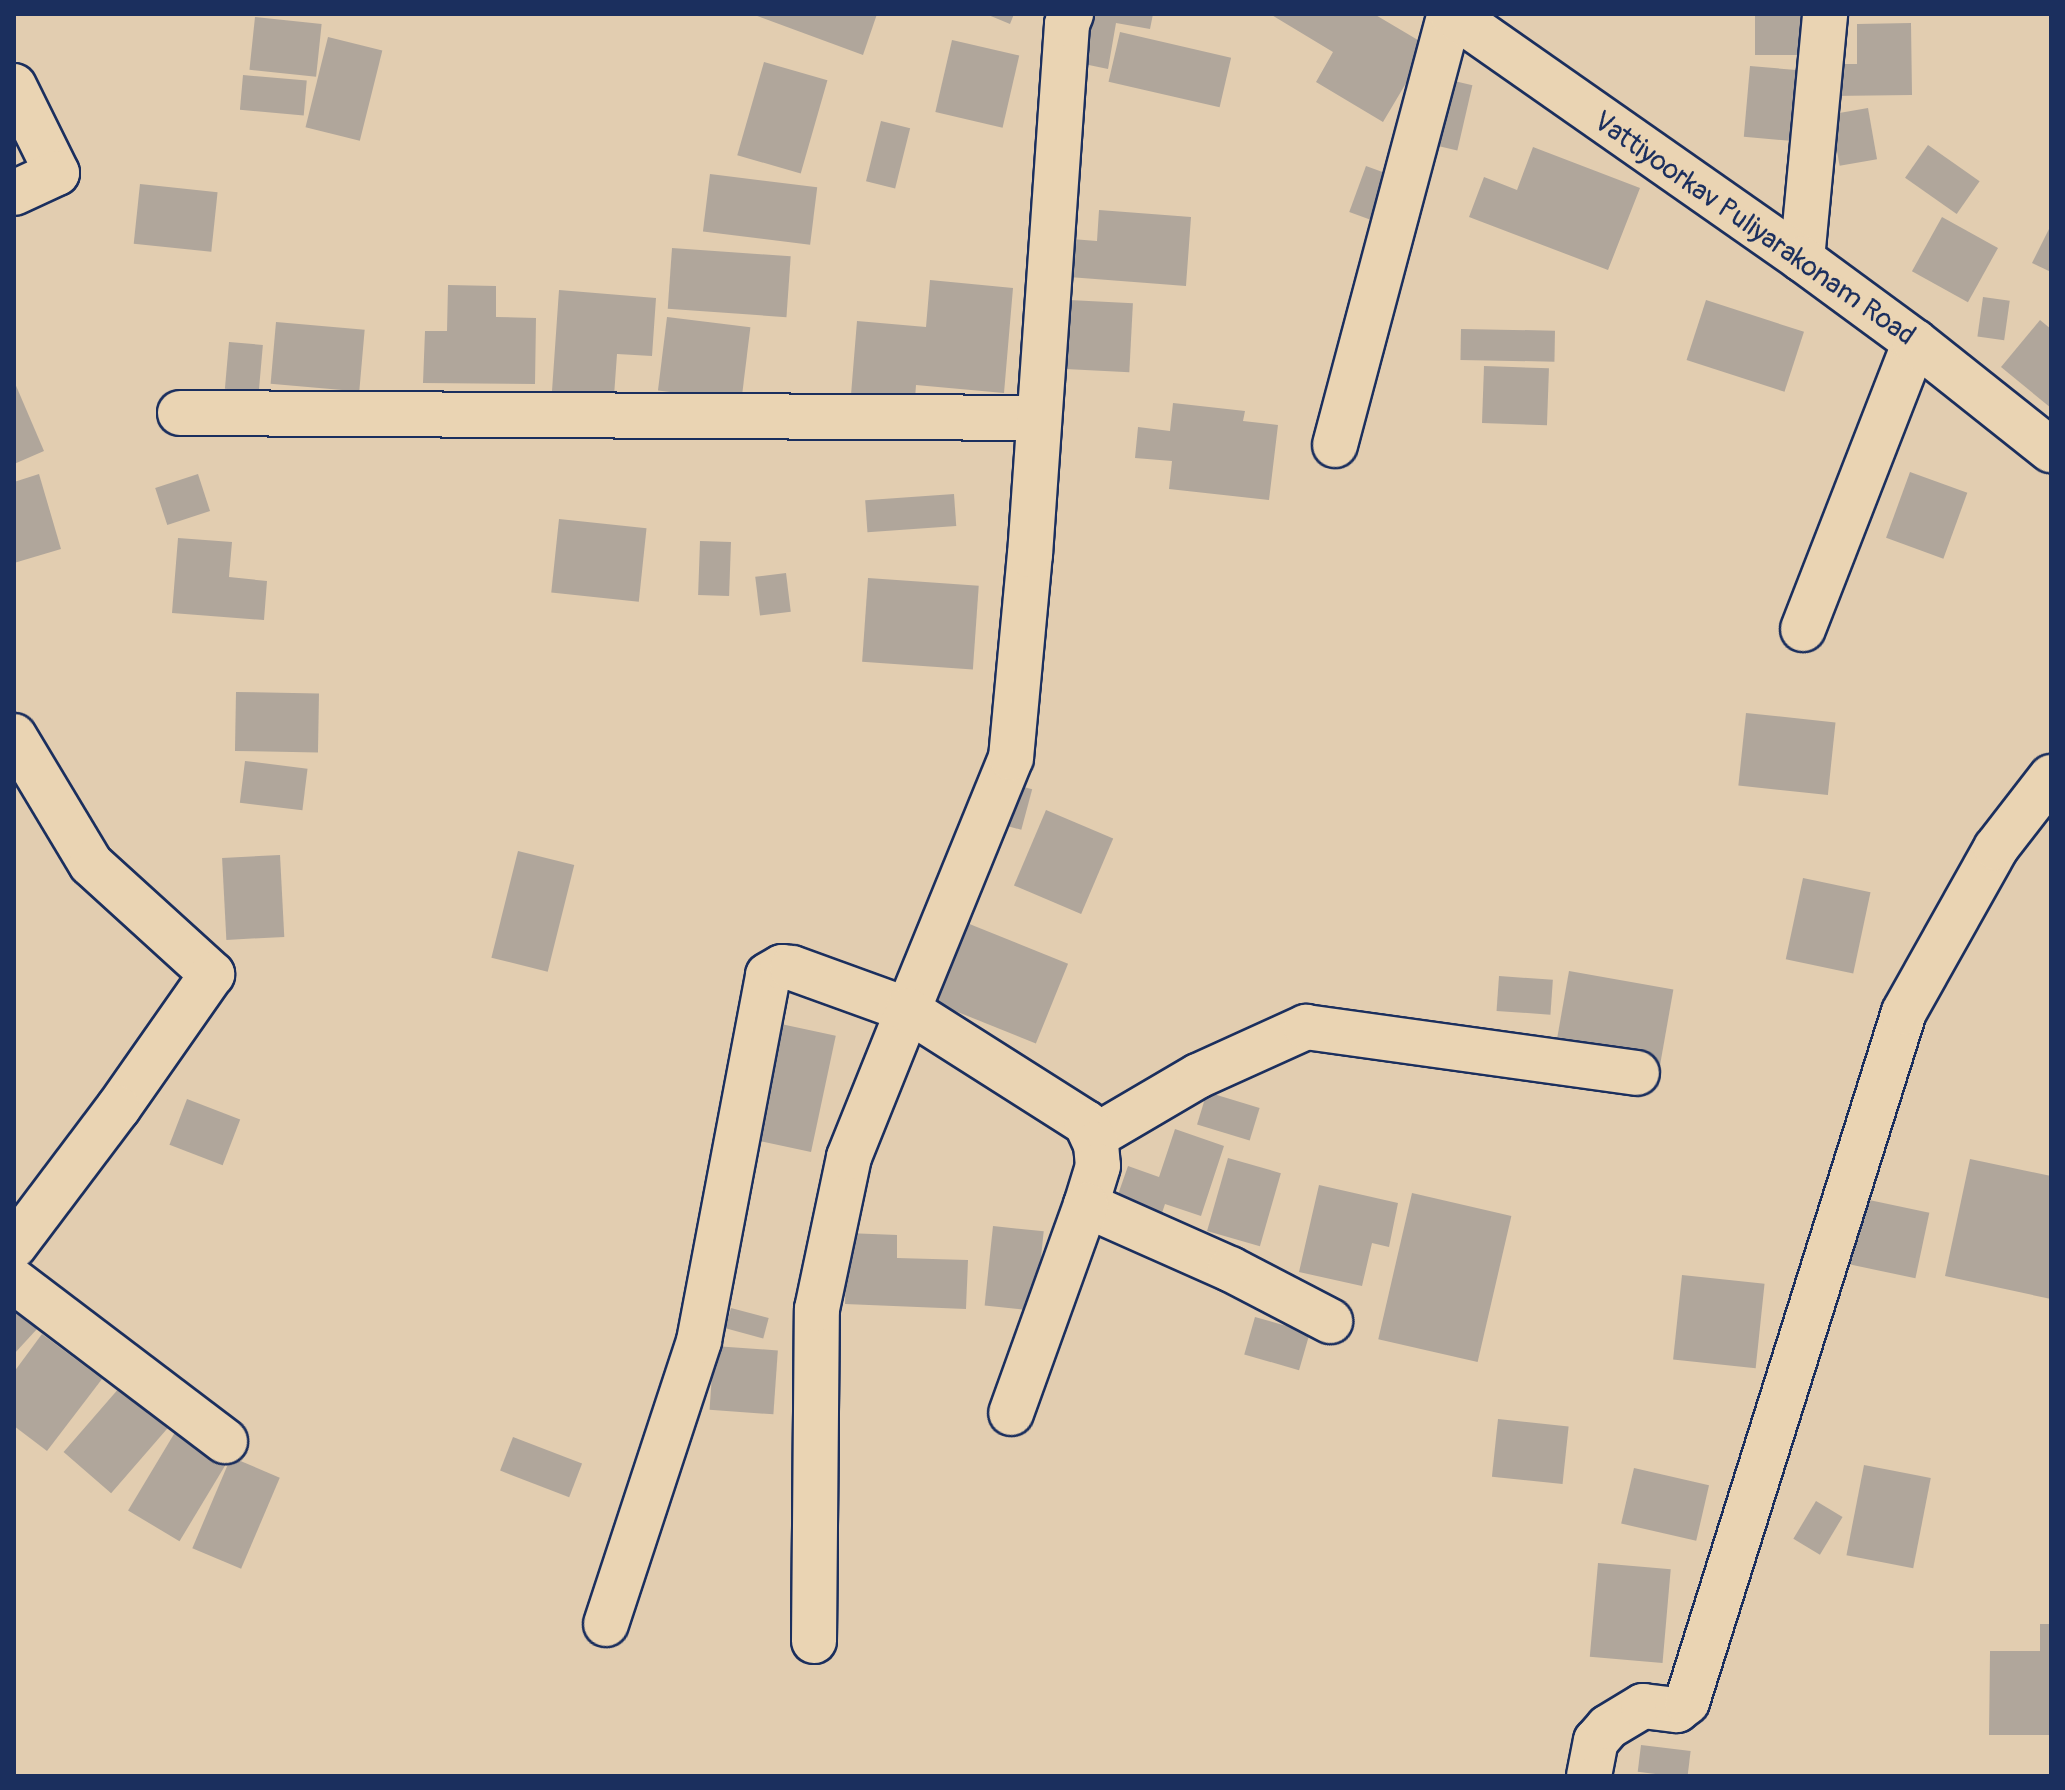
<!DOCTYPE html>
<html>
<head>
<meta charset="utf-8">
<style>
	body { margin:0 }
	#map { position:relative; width:2065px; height:1790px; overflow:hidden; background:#e2cdb0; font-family:Pangolin,sans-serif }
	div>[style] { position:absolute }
	.building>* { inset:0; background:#b0a69b; transform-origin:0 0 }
	.roads { filter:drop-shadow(2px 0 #1b2f5e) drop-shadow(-2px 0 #1b2f5e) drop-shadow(0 2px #1b2f5e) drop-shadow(0 -2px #1b2f5e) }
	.minor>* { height:44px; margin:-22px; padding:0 22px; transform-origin:22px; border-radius:22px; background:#ead4b3 }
	.major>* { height:44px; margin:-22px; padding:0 22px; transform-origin:22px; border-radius:22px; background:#ead4b3 }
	span { translate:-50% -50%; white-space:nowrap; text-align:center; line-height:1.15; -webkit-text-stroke:8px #ead4b3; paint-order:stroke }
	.street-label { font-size:28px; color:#1b2f5e }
	.frame { position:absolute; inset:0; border:16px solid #1b2f5e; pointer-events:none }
</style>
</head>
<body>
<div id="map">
	<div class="building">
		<i style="clip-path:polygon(752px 14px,877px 14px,863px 55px)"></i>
		<i style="clip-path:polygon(986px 14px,1014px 14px,1010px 24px)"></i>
		<i style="clip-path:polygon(1094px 14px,1153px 14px,1150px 29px,1116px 23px,1108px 69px,1084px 64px)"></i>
		<i style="clip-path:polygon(1270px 14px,1374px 14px,1428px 46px,1383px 122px,1316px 82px,1333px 52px)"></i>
		<i style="left:1755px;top:14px;width:48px;height:41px"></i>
		<i style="left:255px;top:17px;width:67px;height:53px;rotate:6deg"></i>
		<i style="clip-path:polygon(1911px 23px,1912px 95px,1831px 96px,1831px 64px,1857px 64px,1857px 24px)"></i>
		<i style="left:1120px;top:32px;width:114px;height:51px;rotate:13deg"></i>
		<i style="left:328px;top:37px;width:56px;height:93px;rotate:14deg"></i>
		<i style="left:952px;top:40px;width:69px;height:74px;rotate:13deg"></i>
		<i style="left:764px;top:62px;width:66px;height:97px;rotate:16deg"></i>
		<i style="left:1750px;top:66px;width:58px;height:71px;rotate:5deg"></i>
		<i style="left:243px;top:75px;width:64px;height:35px;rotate:5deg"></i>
		<i style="left:1450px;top:80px;width:23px;height:67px;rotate:13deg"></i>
		<i style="left:1868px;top:108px;width:52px;height:38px;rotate:80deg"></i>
		<i style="left:881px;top:121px;width:30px;height:62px;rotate:14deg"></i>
		<i style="left:1928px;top:145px;width:63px;height:40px;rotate:35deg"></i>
		<i style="clip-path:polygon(1533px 147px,1640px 188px,1608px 270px,1469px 217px,1484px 177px,1517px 190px)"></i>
		<i style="left:1366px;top:166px;width:30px;height:49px;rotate:20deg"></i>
		<i style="left:710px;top:174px;width:108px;height:58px;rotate:7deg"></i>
		<i style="left:140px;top:184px;width:78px;height:60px;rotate:6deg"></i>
		<i style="clip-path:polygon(1099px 210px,1191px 217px,1186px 286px,1056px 276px,1059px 238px,1097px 241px)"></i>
		<i style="left:1942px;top:217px;width:64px;height:62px;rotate:29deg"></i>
		<i style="clip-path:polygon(2051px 225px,2051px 272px,2032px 263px)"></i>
		<i style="left:672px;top:248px;width:119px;height:61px;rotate:4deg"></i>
		<i style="clip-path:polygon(930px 280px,1013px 288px,1004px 393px,916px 385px,914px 413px,850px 407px,857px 321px,926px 327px)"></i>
		<i style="clip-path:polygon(448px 285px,496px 286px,496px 317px,536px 318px,535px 384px,423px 383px,425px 331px,447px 331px)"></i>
		<i style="clip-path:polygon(559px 290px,656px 298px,652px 356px,617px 354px,614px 396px,552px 391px)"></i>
		<i style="left:1983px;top:297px;width:27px;height:40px;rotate:8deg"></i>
		<i style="left:1069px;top:300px;width:64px;height:69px;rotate:3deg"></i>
		<i style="left:1706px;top:300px;width:103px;height:63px;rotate:18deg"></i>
		<i style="left:667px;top:317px;width:84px;height:74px;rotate:7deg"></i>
		<i style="clip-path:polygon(2040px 320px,2051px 329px,2051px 408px,2001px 367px)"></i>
		<i style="left:276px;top:322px;width:89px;height:62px;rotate:5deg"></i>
		<i style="left:1461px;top:329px;width:94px;height:31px;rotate:1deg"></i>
		<i style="left:229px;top:342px;width:34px;height:47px;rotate:5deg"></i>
		<i style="left:1484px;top:366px;width:65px;height:57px;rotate:2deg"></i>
		<i style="clip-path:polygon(14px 381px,44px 451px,14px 464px)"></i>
		<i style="clip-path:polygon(1173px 403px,1245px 411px,1243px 421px,1278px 425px,1269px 500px,1169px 489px,1172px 461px,1135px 458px,1138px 427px,1170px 431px)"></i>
		<i style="left:1910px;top:472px;width:61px;height:70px;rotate:20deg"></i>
		<i style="clip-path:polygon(39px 474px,61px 549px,14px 563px,14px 482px)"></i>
		<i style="left:198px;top:474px;width:39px;height:45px;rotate:72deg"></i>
		<i style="left:954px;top:494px;width:32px;height:89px;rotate:86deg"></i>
		<i style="left:559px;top:519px;width:88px;height:74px;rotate:6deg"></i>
		<i style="clip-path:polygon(178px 538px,232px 542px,229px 577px,267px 581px,264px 620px,172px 613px)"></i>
		<i style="left:700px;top:541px;width:31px;height:54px;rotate:2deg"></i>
		<i style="left:786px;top:573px;width:39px;height:31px;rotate:83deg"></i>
		<i style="left:868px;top:578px;width:111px;height:84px;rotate:4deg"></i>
		<i style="left:236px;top:692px;width:83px;height:59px;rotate:1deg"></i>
		<i style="left:1746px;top:713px;width:90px;height:73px;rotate:6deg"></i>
		<i style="left:245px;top:761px;width:63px;height:42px;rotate:7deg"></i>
		<i style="left:1009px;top:783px;width:24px;height:42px;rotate:15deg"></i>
		<i style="left:1046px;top:810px;width:73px;height:82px;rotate:23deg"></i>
		<i style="left:518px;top:851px;width:58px;height:110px;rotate:14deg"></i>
		<i style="left:280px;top:855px;width:82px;height:58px;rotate:87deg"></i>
		<i style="left:1803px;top:878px;width:69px;height:83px;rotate:12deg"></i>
		<i style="left:967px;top:923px;width:109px;height:86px;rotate:22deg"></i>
		<i style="left:1569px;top:971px;width:106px;height:86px;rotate:10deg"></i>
		<i style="left:1499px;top:976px;width:54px;height:35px;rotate:4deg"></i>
		<i style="left:781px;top:1024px;width:56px;height:119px;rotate:12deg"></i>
		<i style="left:1207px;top:1092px;width:55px;height:34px;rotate:17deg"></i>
		<i style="left:187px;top:1099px;width:57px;height:49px;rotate:21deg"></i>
		<i style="clip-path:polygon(1175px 1129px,1224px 1146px,1201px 1216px,1165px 1204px,1159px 1222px,1114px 1206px,1128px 1166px,1159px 1177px)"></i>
		<i style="left:1228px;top:1158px;width:55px;height:76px;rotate:16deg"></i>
		<i style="clip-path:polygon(1970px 1159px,2051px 1176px,2051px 1299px,1945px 1276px)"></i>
		<i style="clip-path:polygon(1319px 1185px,1398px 1203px,1389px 1247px,1372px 1243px,1362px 1286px,1299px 1272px)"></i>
		<i style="left:1412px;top:1193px;width:102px;height:150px;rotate:13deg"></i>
		<i style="left:1855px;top:1197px;width:76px;height:67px;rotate:12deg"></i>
		<i style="left:993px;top:1226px;width:51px;height:80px;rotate:6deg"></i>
		<i style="clip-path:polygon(847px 1233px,897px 1235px,897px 1258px,968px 1260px,966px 1309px,845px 1304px)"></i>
		<i style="left:1682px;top:1275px;width:83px;height:85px;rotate:6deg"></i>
		<i style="clip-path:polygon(14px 1307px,37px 1329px,14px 1354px)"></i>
		<i style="left:731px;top:1308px;width:39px;height:21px;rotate:15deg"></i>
		<i style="left:1255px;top:1317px;width:57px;height:39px;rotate:16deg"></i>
		<i style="clip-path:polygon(42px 1334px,102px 1379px,47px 1451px,14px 1426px,14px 1372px)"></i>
		<i style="left:714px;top:1346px;width:64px;height:64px;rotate:4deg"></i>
		<i style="left:120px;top:1387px;width:63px;height:86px;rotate:41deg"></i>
		<i style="left:1498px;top:1419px;width:71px;height:58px;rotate:6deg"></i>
		<i style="left:177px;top:1429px;width:60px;height:95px;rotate:31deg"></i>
		<i style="left:513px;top:1437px;width:74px;height:36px;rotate:21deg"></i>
		<i style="left:231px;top:1457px;width:53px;height:99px;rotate:23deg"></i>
		<i style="left:1864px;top:1465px;width:68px;height:92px;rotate:11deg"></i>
		<i style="left:1634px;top:1468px;width:77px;height:57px;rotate:13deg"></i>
		<i style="left:1816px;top:1501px;width:31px;height:44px;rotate:31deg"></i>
		<i style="left:1598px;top:1563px;width:73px;height:94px;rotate:5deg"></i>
		<i style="clip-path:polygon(2040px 1624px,2051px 1624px,2051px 1735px,1989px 1735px,1990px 1651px,2040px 1651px)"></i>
		<i style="left:1641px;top:1745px;width:50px;height:27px;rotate:7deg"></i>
	</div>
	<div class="roads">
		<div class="minor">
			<i style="left:14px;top:86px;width:97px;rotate:63.7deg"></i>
			<i style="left:57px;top:173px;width:47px;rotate:155.1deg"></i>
			<i style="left:1802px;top:259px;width:246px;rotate:-84.6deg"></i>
			<i style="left:180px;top:413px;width:859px;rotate:0.33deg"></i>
			<i style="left:1335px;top:445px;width:446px;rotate:-75.1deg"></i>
			<i style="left:1803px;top:629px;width:308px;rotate:-68.7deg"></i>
			<i style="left:14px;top:736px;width:149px;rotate:59deg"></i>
			<i style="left:91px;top:864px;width:164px;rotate:42.3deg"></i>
			<i style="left:212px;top:974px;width:164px;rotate:125deg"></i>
			<i style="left:118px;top:1108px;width:173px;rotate:127deg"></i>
			<i style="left:1094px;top:1137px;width:121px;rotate:-30.4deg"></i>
			<i style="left:1198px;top:1076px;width:119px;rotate:-24.4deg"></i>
			<i style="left:1306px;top:1027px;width:334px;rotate:7.9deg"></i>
			<i style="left:1086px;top:1205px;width:158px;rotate:24deg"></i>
			<i style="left:1230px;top:1269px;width:113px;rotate:27.5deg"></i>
			<i style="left:14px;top:1281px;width:265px;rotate:37.2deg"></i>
			<i style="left:606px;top:1624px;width:298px;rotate:-71.8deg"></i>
			<i style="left:699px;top:1341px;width:372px;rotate:-79.3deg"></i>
			<i style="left:768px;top:975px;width:16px;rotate:-30deg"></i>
			<i style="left:782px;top:967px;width:10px;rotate:6deg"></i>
			<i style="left:792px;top:968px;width:123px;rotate:19.9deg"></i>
			<i style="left:908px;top:1010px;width:272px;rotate:-67.8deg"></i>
			<i style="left:1011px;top:758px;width:204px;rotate:-84.7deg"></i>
			<i style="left:1030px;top:555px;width:532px;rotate:-86.01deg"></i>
			<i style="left:1067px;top:24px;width:11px;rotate:-68deg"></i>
			<i style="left:814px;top:1641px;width:332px;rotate:-89.5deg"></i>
			<i style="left:817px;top:1309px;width:155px;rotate:-78.1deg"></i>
			<i style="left:849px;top:1157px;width:158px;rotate:-68.1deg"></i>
			<i style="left:908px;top:1010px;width:211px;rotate:32.4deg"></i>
			<i style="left:1086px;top:1123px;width:23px;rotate:65deg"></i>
			<i style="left:1096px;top:1144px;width:22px;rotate:85deg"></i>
			<i style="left:1098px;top:1166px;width:41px;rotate:107.1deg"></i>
			<i style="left:1086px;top:1205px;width:221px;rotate:109.8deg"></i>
			<i style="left:1589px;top:1776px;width:36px;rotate:-79deg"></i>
			<i style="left:1596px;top:1741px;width:18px;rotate:-49deg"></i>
			<i style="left:1608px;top:1727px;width:41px;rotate:-31deg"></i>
			<i style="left:1643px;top:1706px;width:34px;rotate:7deg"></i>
			<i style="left:1677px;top:1710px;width:13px;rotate:-39deg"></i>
			<i style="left:1687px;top:1702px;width:723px;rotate:-72.54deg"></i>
			<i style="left:1904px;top:1012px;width:188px;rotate:-60.7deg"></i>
			<i style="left:1996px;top:848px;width:90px;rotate:-52.2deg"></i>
		</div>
		<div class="major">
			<i style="left:1452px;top:14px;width:427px;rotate:35deg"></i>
			<i style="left:1802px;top:259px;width:140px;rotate:36.3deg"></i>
			<i style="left:1915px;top:342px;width:174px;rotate:38.5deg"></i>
		</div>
	</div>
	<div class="street-label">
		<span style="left:1754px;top:229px;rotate:35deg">Vattiyoorkav Puliyarakonam Road</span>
	</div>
	<div class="frame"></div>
</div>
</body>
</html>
